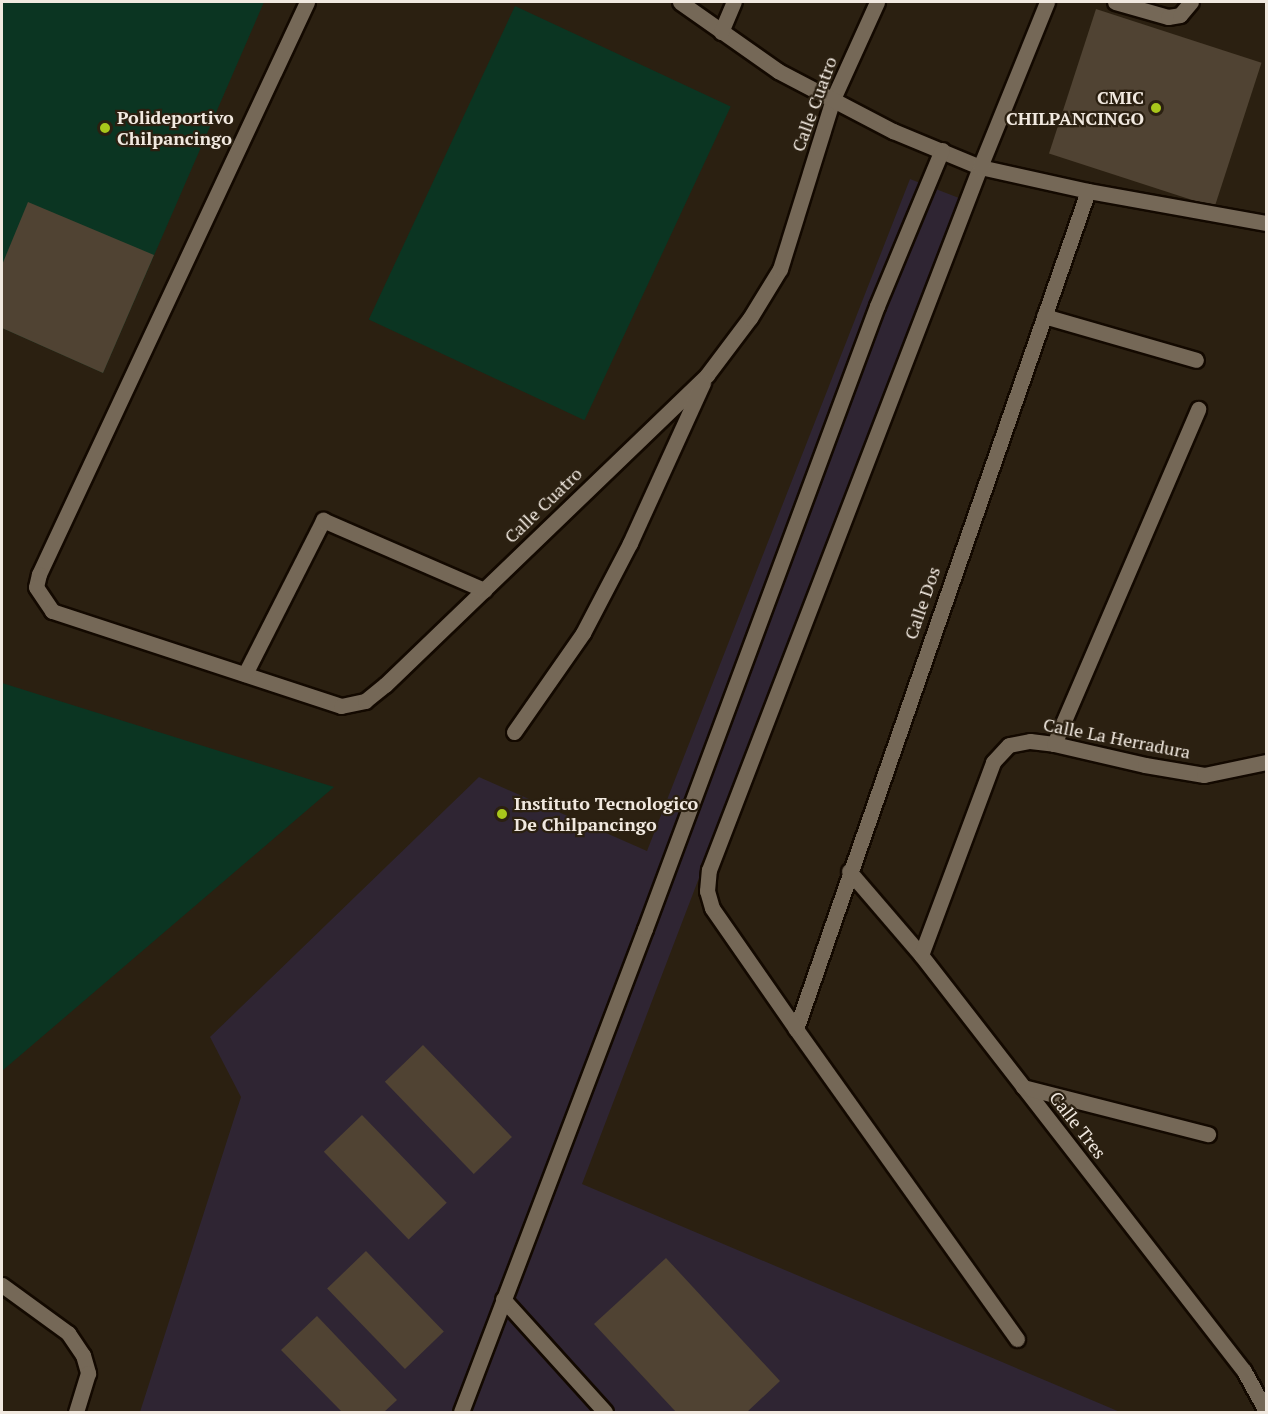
<!DOCTYPE html>
<html>
<head>
<meta charset="utf-8">
<style>
	body { margin:0 }
	#map { position:relative; width:1268px; height:1414px; overflow:hidden; background:#2b2011; font-family:"PT Serif",serif }
	div>[style] { position:absolute }
	.education>* { inset:0; background:#2f2533 }
	.green>* { inset:0; background:#0b3522; transform-origin:0 0 }
	.building>* { inset:0; background:#504333; transform-origin:0 0 }
	.roads { filter:drop-shadow(2px 0 #130900) drop-shadow(-2px 0 #130900) drop-shadow(0 2px #130900) drop-shadow(0 -2px #130900) }
	.minor>* { height:15px; margin:-7.5px; padding:0 7.5px; transform-origin:7.5px; border-radius:7.5px; background:#756857 }
	.dots>* { width:16px; height:16px; translate:-50% -50%; box-sizing:border-box; border:3px solid #2b2011; border-radius:50% }
	span { translate:-50% -50%; white-space:nowrap; text-align:center; line-height:1.15; -webkit-text-stroke:4.5px #2b2011; paint-order:stroke }
	.poi-label { font-size:18px; color:#f1e9e0; font-weight:700 }
	.right { translate:-100% -50%; text-align:right }
	.left { translate:0 -50%; text-align:left }
	.street-label { font-size:18px; color:#f1e9e0 }
	.frame { position:absolute; inset:0; border:3px solid #f1e9e0; pointer-events:none }
</style>
</head>
<body>
<div id="map">
	<div class="education">
		<i style="clip-path:polygon(910px 179px,959px 198px,582px 1184px,1120px 1412px,140px 1412px,241px 1097px,210px 1037px,479px 777px,647px 851px)"></i>
	</div>
	<div class="green">
		<i style="clip-path:polygon(2px 2px,264px 2px,103px 373px,2px 328px)"></i>
		<i style="left:515px;top:6px;width:238px;height:346px;rotate:25deg"></i>
		<i style="clip-path:polygon(2px 683px,334px 787px,2px 1071px)"></i>
	</div>
	<div class="building">
		<i style="left:1096px;top:9px;width:174px;height:152px;rotate:18deg"></i>
		<i style="clip-path:polygon(28px 202px,154px 255px,103px 373px,2px 328px,2px 265px)"></i>
		<i style="left:423px;top:1045px;width:128px;height:53px;rotate:46deg"></i>
		<i style="left:362px;top:1115px;width:122px;height:53px;rotate:46deg"></i>
		<i style="left:366px;top:1251px;width:112px;height:54px;rotate:46deg"></i>
		<i style="clip-path:polygon(666px 1258px,780px 1381px,747px 1412px,676px 1412px,594px 1324px)"></i>
		<i style="clip-path:polygon(317px 1316px,397px 1400px,384px 1412px,342px 1412px,281px 1350px)"></i>
	</div>
	<div class="roads">
		<div class="minor">
			<i style="left:307px;top:2px;width:632px;rotate:115.1deg"></i>
			<i style="left:39px;top:574px;width:13px;rotate:103deg"></i>
			<i style="left:36px;top:587px;width:29px;rotate:56deg"></i>
			<i style="left:52px;top:611px;width:304px;rotate:18.2deg"></i>
			<i style="left:341px;top:706px;width:25px;rotate:-12deg"></i>
			<i style="left:365px;top:701px;width:26px;rotate:-39deg"></i>
			<i style="left:385px;top:685px;width:447px;rotate:-43.9deg"></i>
			<i style="left:707px;top:375px;width:71px;rotate:-53deg"></i>
			<i style="left:750px;top:318px;width:57px;rotate:-58.5deg"></i>
			<i style="left:780px;top:269px;width:178px;rotate:-72.7deg"></i>
			<i style="left:833px;top:99px;width:107px;rotate:-65.6deg"></i>
			<i style="left:680px;top:2px;width:120px;rotate:35.1deg"></i>
			<i style="left:778px;top:71px;width:130px;rotate:27.6deg"></i>
			<i style="left:893px;top:131px;width:94px;rotate:22.5deg"></i>
			<i style="left:980px;top:167px;width:111px;rotate:12.5deg"></i>
			<i style="left:1088px;top:191px;width:181px;rotate:10.2deg"></i>
			<i style="left:1115px;top:2px;width:55px;rotate:15.8deg"></i>
			<i style="left:1168px;top:17px;width:12px;rotate:-9deg"></i>
			<i style="left:1180px;top:15px;width:17px;rotate:-50deg"></i>
			<i style="left:721px;top:32px;width:33px;rotate:-67deg"></i>
			<i style="left:1044px;top:316px;width:158px;rotate:16.1deg"></i>
			<i style="left:245px;top:674px;width:173px;rotate:-63.1deg"></i>
			<i style="left:323px;top:520px;width:176px;rotate:23.5deg"></i>
			<i style="left:514px;top:732px;width:121px;rotate:-55.1deg"></i>
			<i style="left:583px;top:633px;width:102px;rotate:-62.4deg"></i>
			<i style="left:630px;top:543px;width:176px;rotate:-65.5deg"></i>
			<i style="left:1054px;top:744px;width:365px;rotate:-66.7deg"></i>
			<i style="left:849px;top:871px;width:111px;rotate:49.4deg"></i>
			<i style="left:921px;top:955px;width:527px;rotate:52.17deg"></i>
			<i style="left:1244px;top:1371px;width:46px;rotate:61.2deg"></i>
			<i style="left:921px;top:955px;width:206px;rotate:-69.5deg"></i>
			<i style="left:993px;top:762px;width:23px;rotate:-47deg"></i>
			<i style="left:1009px;top:745px;width:21px;rotate:-11deg"></i>
			<i style="left:1030px;top:741px;width:24px;rotate:7deg"></i>
			<i style="left:1054px;top:744px;width:93px;rotate:13deg"></i>
			<i style="left:1145px;top:765px;width:60px;rotate:9.6deg"></i>
			<i style="left:1204px;top:775px;width:63px;rotate:-11.8deg"></i>
			<i style="left:796px;top:1029px;width:887px;rotate:-70.79deg"></i>
			<i style="left:1023px;top:1087px;width:191px;rotate:14.3deg"></i>
			<i style="left:2px;top:1285px;width:82px;rotate:36deg"></i>
			<i style="left:68px;top:1333px;width:27px;rotate:56deg"></i>
			<i style="left:83px;top:1355px;width:19px;rotate:74deg"></i>
			<i style="left:88px;top:1373px;width:41px;rotate:107.1deg"></i>
			<i style="left:503px;top:1299px;width:152px;rotate:47.9deg"></i>
			<i style="left:1017px;top:1339px;width:381px;rotate:-125.5deg"></i>
			<i style="left:796px;top:1029px;width:147px;rotate:-124.8deg"></i>
			<i style="left:712px;top:908px;width:18px;rotate:-106deg"></i>
			<i style="left:707px;top:891px;width:21px;rotate:-85deg"></i>
			<i style="left:709px;top:870px;width:753px;rotate:-68.92deg"></i>
			<i style="left:980px;top:167px;width:178px;rotate:-67.9deg"></i>
			<i style="left:461px;top:1412px;width:517px;rotate:-69.15deg"></i>
			<i style="left:645px;top:929px;width:665px;rotate:-69.58deg"></i>
			<i style="left:877px;top:306px;width:169px;rotate:-67.4deg"></i>
		</div>
	</div>
	<div class="dots">
		<i style="left:1156px;top:108px;background:#a9c71b"></i>
		<i style="left:105px;top:128px;background:#a9c71b"></i>
		<i style="left:502px;top:814px;background:#a9c71b"></i>
	</div>
	<div class="poi-label">
		<span class="right" style="left:1144px;top:108px">CMIC<br>CHILPANCINGO</span>
		<span class="left" style="left:117px;top:128px">Polideportivo<br>Chilpancingo</span>
		<span class="left" style="left:514px;top:814px">Instituto Tecnologico<br>De Chilpancingo</span>
	</div>
	<div class="street-label">
		<span style="left:814px;top:104px;rotate:-70deg">Calle Cuatro</span>
		<span style="left:543px;top:505px;rotate:-44deg">Calle Cuatro</span>
		<span style="left:922px;top:603px;rotate:-71deg">Calle Dos</span>
		<span style="left:1117px;top:738px;rotate:11deg">Calle La Herradura</span>
		<span style="left:1078px;top:1125px;rotate:52deg">Calle Tres</span>
	</div>
	<div class="frame"></div>
</div>
</body>
</html>
